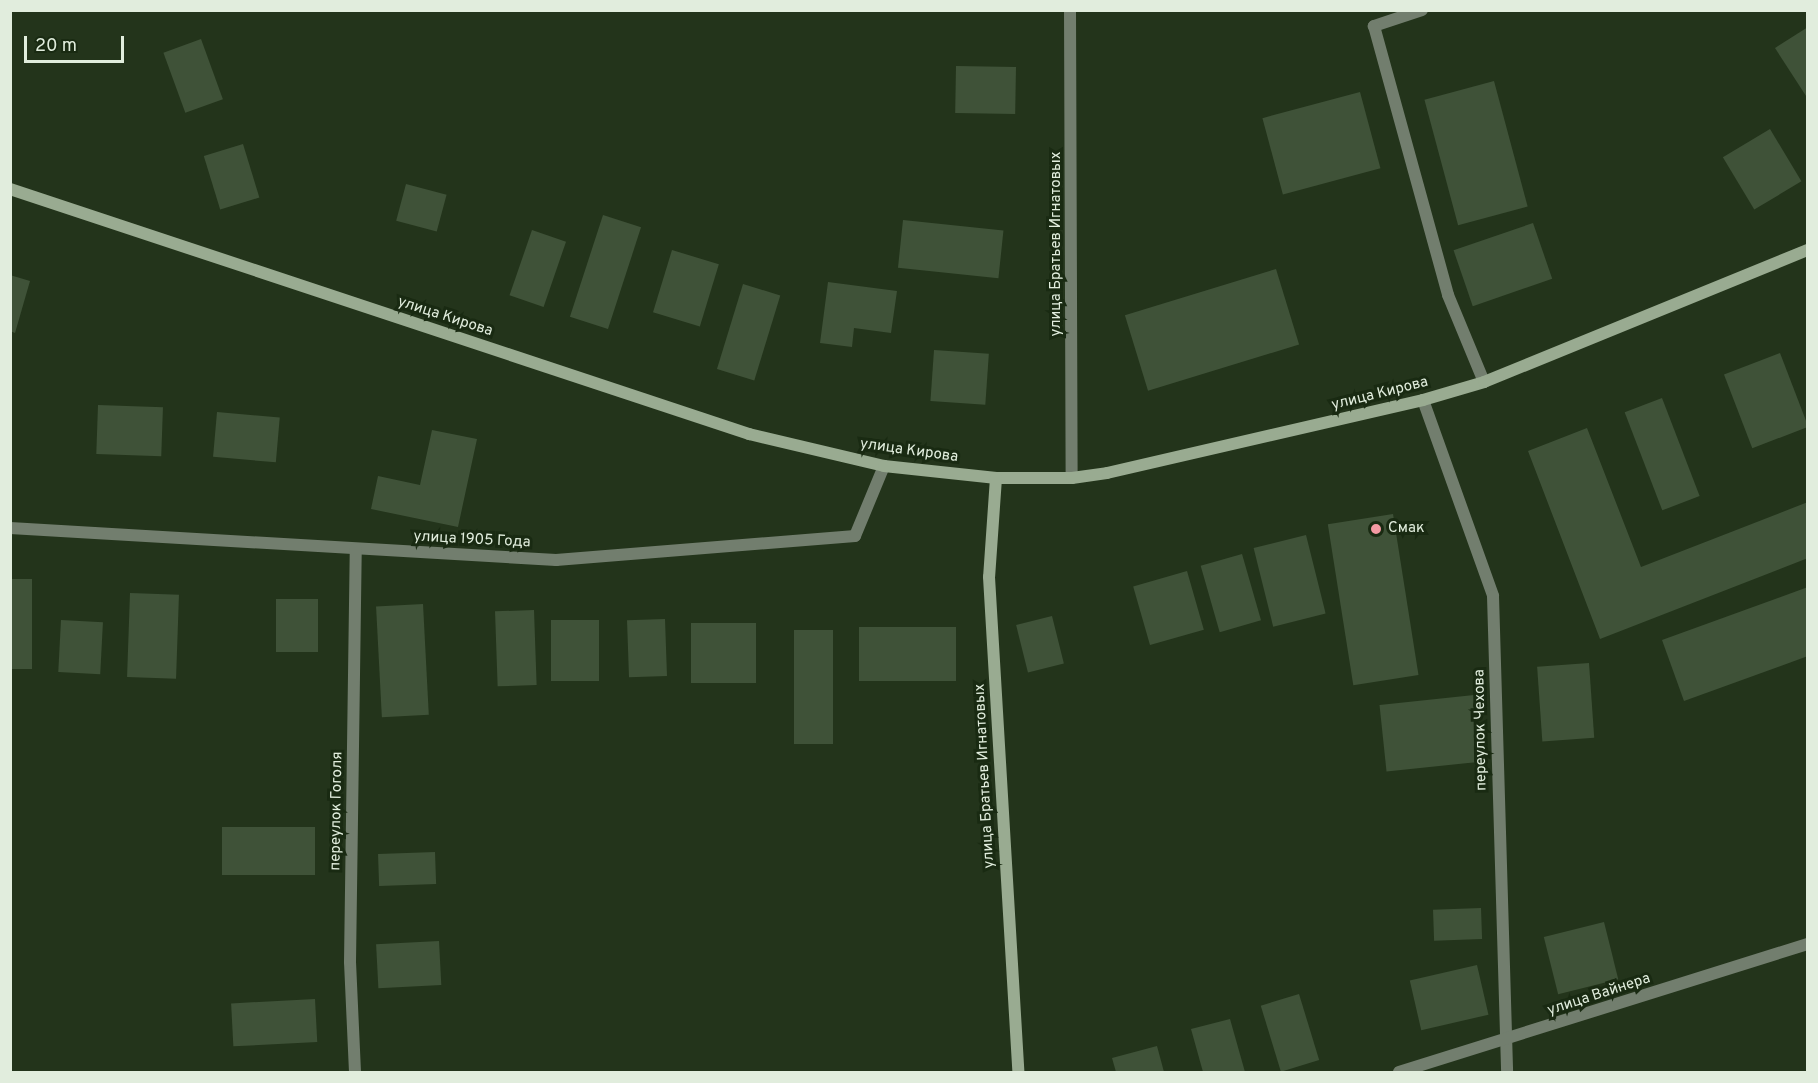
<!DOCTYPE html>
<html>
<head>
<meta charset="utf-8">
<style>
	body { margin:0 }
	#map { position:relative; width:1818px; height:1083px; overflow:hidden; background:#23341b; font-family:Overpass,sans-serif }
	div>[style] { position:absolute }
	.building>* { inset:0; background:#3f5238; transform-origin:0 0 }
	.lane>* { height:12px; margin:-6px; padding:0 6px; transform-origin:6px; border-radius:6px; background:#727e6e }
	.street>* { height:12px; margin:-6px; padding:0 6px; transform-origin:6px; border-radius:6px; background:#727e6e }
	.secondary>* { height:12px; margin:-6px; padding:0 6px; transform-origin:6px; border-radius:6px; background:#99ab91 }
	.dots>* { width:16px; height:16px; translate:-50% -50%; box-sizing:border-box; border:3px solid #192a12; border-radius:50% }
	span { translate:-50% -50%; white-space:nowrap; text-align:center; line-height:1.15; -webkit-text-stroke:6px #192a12; paint-order:stroke }
	.street-label { font-size:15px; color:#e1eddd }
	.poi-label { font-size:15px; color:#e1eddd }
	.left { translate:0 -50%; text-align:left }
	.frame { position:absolute; inset:0; border:12px solid #e1eddd; pointer-events:none }
	.scale { position:absolute; left:24px; top:36px; width:100px; height:27px; box-sizing:border-box; border:3px solid #e1eddd; border-top:0; padding-left:8px; font-size:18px; line-height:21px; white-space:nowrap; color:#e1eddd; -webkit-text-stroke:4px #192a12; paint-order:stroke }
</style>
</head>
<body>
<div id="map">
	<div class="building">
		<i style="clip-path:polygon(1808px 27px,1808px 99px,1775px 48px)"></i>
		<i style="left:201px;top:39px;width:64px;height:40px;rotate:70deg"></i>
		<i style="left:956px;top:66px;width:60px;height:47px;rotate:1deg"></i>
		<i style="left:1494px;top:81px;width:130px;height:72px;rotate:75deg"></i>
		<i style="left:1360px;top:92px;width:79px;height:101px;rotate:75deg"></i>
		<i style="left:1770px;top:129px;width:61px;height:55px;rotate:59deg"></i>
		<i style="left:243px;top:144px;width:56px;height:41px;rotate:73deg"></i>
		<i style="left:406px;top:184px;width:42px;height:38px;rotate:15deg"></i>
		<i style="left:603px;top:215px;width:40px;height:107px;rotate:18deg"></i>
		<i style="left:903px;top:220px;width:101px;height:48px;rotate:6deg"></i>
		<i style="left:1533px;top:223px;width:59px;height:84px;rotate:71deg"></i>
		<i style="left:532px;top:230px;width:36px;height:69px;rotate:19deg"></i>
		<i style="left:672px;top:250px;width:49px;height:65px;rotate:17deg"></i>
		<i style="left:1276px;top:269px;width:79px;height:158px;rotate:73deg"></i>
		<i style="clip-path:polygon(10px 275px,30px 281px,15px 333px,10px 331px)"></i>
		<i style="clip-path:polygon(828px 282px,897px 291px,891px 333px,854px 328px,852px 347px,820px 343px)"></i>
		<i style="left:743px;top:284px;width:39px;height:89px;rotate:17deg"></i>
		<i style="left:934px;top:350px;width:55px;height:51px;rotate:4deg"></i>
		<i style="left:1780px;top:353px;width:79px;height:60px;rotate:69deg"></i>
		<i style="left:1662px;top:398px;width:105px;height:40px;rotate:69deg"></i>
		<i style="left:98px;top:405px;width:65px;height:49px;rotate:2deg"></i>
		<i style="left:217px;top:412px;width:63px;height:45px;rotate:5deg"></i>
		<i style="clip-path:polygon(1587px 428px,1641px 567px,1808px 502px,1808px 558px,1600px 639px,1528px 451px)"></i>
		<i style="clip-path:polygon(432px 430px,477px 439px,458px 527px,371px 509px,378px 476px,420px 485px)"></i>
		<i style="left:1393px;top:514px;width:163px;height:66px;rotate:81deg"></i>
		<i style="left:1306px;top:535px;width:81px;height:54px;rotate:76deg"></i>
		<i style="left:1242px;top:554px;width:69px;height:43px;rotate:74deg"></i>
		<i style="left:1187px;top:571px;width:61px;height:56px;rotate:74deg"></i>
		<i style="left:10px;top:579px;width:22px;height:90px"></i>
		<i style="clip-path:polygon(1808px 587px,1808px 656px,1684px 701px,1662px 640px)"></i>
		<i style="left:130px;top:593px;width:49px;height:84px;rotate:2deg"></i>
		<i style="left:276px;top:599px;width:42px;height:53px"></i>
		<i style="left:423px;top:604px;width:111px;height:47px;rotate:87deg"></i>
		<i style="left:534px;top:610px;width:75px;height:39px;rotate:88deg"></i>
		<i style="left:1052px;top:616px;width:49px;height:37px;rotate:76deg"></i>
		<i style="left:665px;top:619px;width:57px;height:38px;rotate:88deg"></i>
		<i style="left:61px;top:620px;width:42px;height:52px;rotate:3deg"></i>
		<i style="left:599px;top:620px;width:61px;height:48px;rotate:90deg"></i>
		<i style="left:691px;top:623px;width:65px;height:60px"></i>
		<i style="left:859px;top:627px;width:97px;height:54px"></i>
		<i style="left:794px;top:630px;width:39px;height:114px"></i>
		<i style="left:1589px;top:663px;width:75px;height:52px;rotate:86deg"></i>
		<i style="left:1474px;top:695px;width:67px;height:95px;rotate:84deg"></i>
		<i style="left:315px;top:827px;width:48px;height:93px;rotate:90deg"></i>
		<i style="left:435px;top:852px;width:32px;height:57px;rotate:88deg"></i>
		<i style="left:1481px;top:908px;width:31px;height:48px;rotate:88deg"></i>
		<i style="left:1604px;top:922px;width:59px;height:62px;rotate:76deg"></i>
		<i style="left:439px;top:941px;width:44px;height:63px;rotate:87deg"></i>
		<i style="left:1477px;top:965px;width:51px;height:69px;rotate:77deg"></i>
		<i style="left:1299px;top:994px;width:69px;height:40px;rotate:73deg"></i>
		<i style="left:315px;top:999px;width:43px;height:84px;rotate:87deg"></i>
		<i style="clip-path:polygon(1230px 1019px,1245px 1072px,1203px 1072px,1191px 1029px)"></i>
		<i style="clip-path:polygon(1157px 1046px,1164px 1072px,1116px 1072px,1112px 1058px)"></i>
	</div>
	<div class="lane">
		<i style="left:1422px;top:10px;width:51px;rotate:161.6deg"></i>
		<i style="left:1374px;top:26px;width:279px;rotate:74.6deg"></i>
		<i style="left:1448px;top:295px;width:94px;rotate:67.5deg"></i>
	</div>
	<div class="street">
		<i style="left:1070px;top:10px;width:468px;rotate:89.8deg"></i>
		<i style="left:1423px;top:400px;width:208px;rotate:70.3deg"></i>
		<i style="left:1493px;top:596px;width:476px;rotate:88.3deg"></i>
		<i style="left:10px;top:528px;width:547px;rotate:3.35deg"></i>
		<i style="left:556px;top:560px;width:300px;rotate:-4.6deg"></i>
		<i style="left:855px;top:536px;width:76px;rotate:-67.5deg"></i>
		<i style="left:355px;top:1072px;width:110px;rotate:-92.6deg"></i>
		<i style="left:350px;top:962px;width:413px;rotate:-89.2deg"></i>
		<i style="left:1399px;top:1072px;width:429px;rotate:-17.4deg"></i>
	</div>
	<div class="secondary">
		<i style="left:10px;top:189px;width:779px;rotate:18.34deg"></i>
		<i style="left:749px;top:434px;width:139px;rotate:13.3deg"></i>
		<i style="left:884px;top:466px;width:113px;rotate:6.1deg"></i>
		<i style="left:996px;top:478px;width:76px"></i>
		<i style="left:1072px;top:478px;width:35px;rotate:-8deg"></i>
		<i style="left:1107px;top:473px;width:324px;rotate:-13deg"></i>
		<i style="left:1423px;top:400px;width:64px;rotate:-16.4deg"></i>
		<i style="left:1484px;top:382px;width:350px;rotate:-22.2deg"></i>
		<i style="left:996px;top:478px;width:99px;rotate:94deg"></i>
		<i style="left:989px;top:577px;width:496px;rotate:86.6deg"></i>
	</div>
	<div class="dots">
		<i style="left:1376px;top:529px;background:#f49aa3"></i>
	</div>
	<div class="street-label">
		<span style="left:1057px;top:244px;rotate:-90deg">улица Братьев Игнатовых</span>
		<span style="left:445px;top:317px;rotate:18deg">улица Кирова</span>
		<span style="left:1380px;top:394px;rotate:-14deg">улица Кирова</span>
		<span style="left:909px;top:451px;rotate:8deg">улица Кирова</span>
		<span style="left:472px;top:540px;rotate:3deg">улица 1905 Года</span>
		<span style="left:1481px;top:730px;rotate:-91deg">переулок Чехова</span>
		<span style="left:985px;top:776px;rotate:-93deg">улица Братьев Игнатовых</span>
		<span style="left:337px;top:811px;rotate:-89deg">переулок Гоголя</span>
		<span style="left:1599px;top:995px;rotate:-18deg">улица Вайнера</span>
	</div>
	<div class="poi-label">
		<span class="left" style="left:1388px;top:529px">Смак</span>
	</div>
	<div class="frame"></div>
	<div class="scale">20 m</div>
</div>
</body>
</html>
